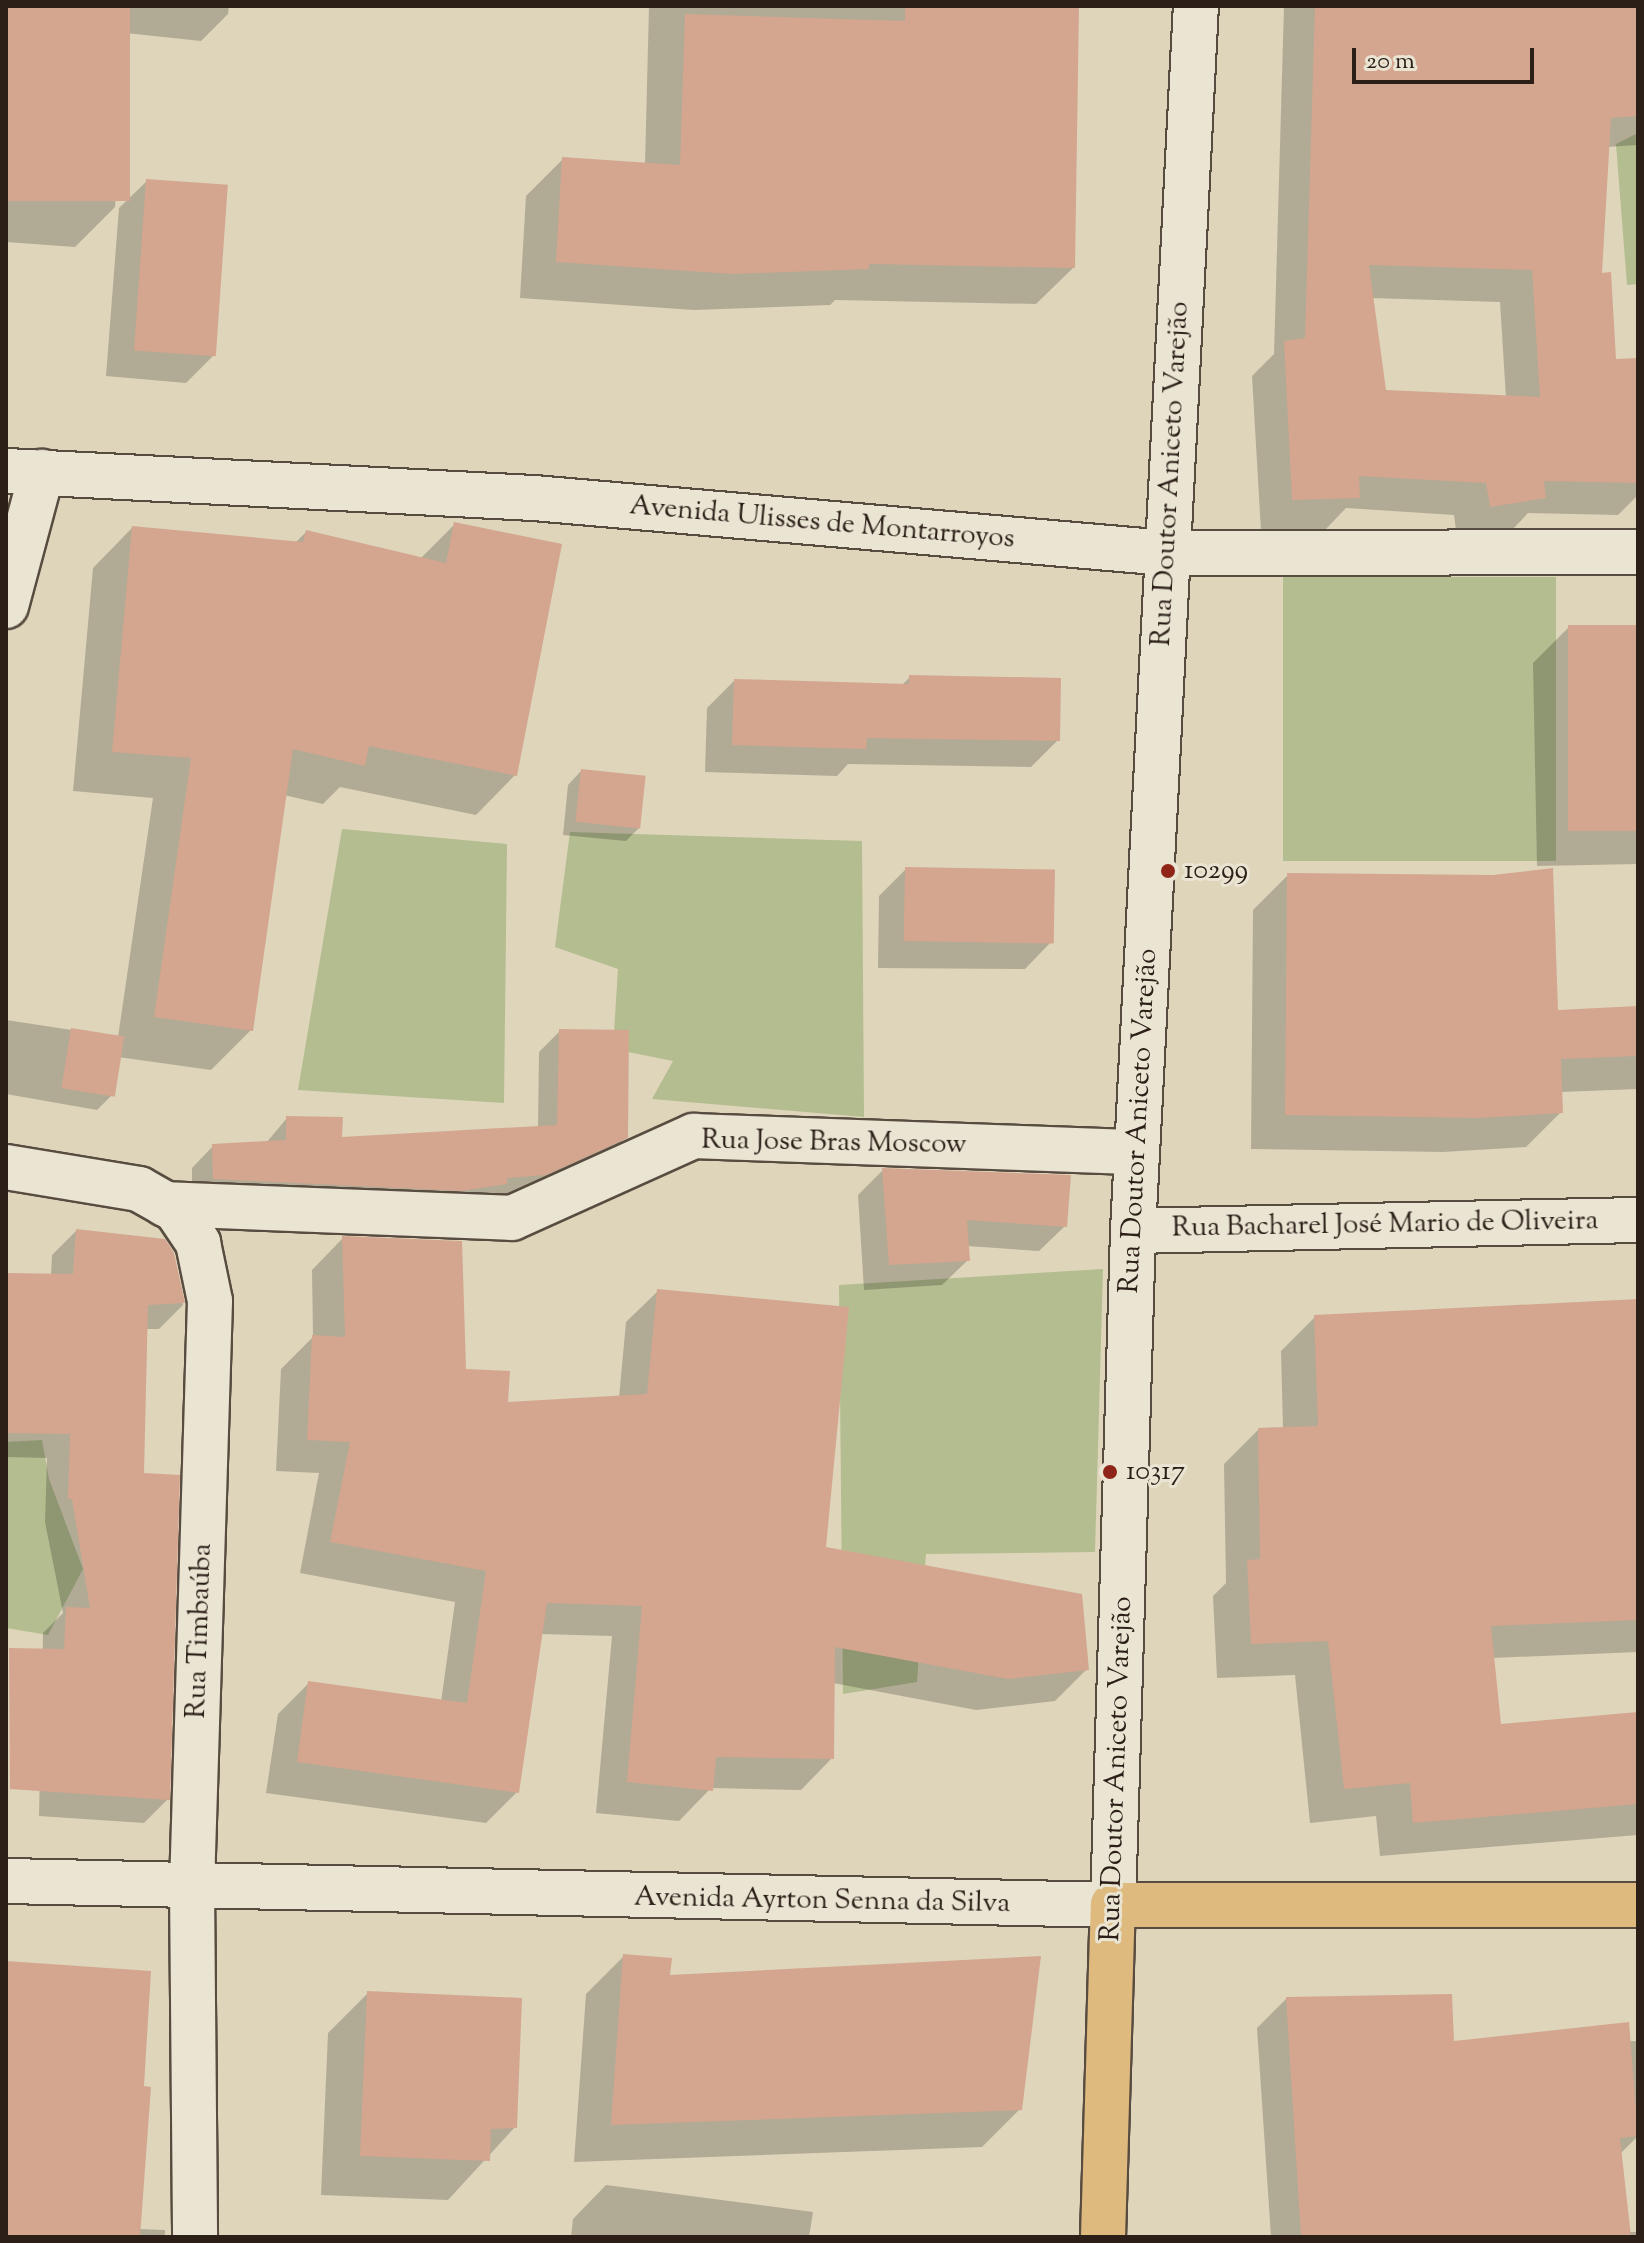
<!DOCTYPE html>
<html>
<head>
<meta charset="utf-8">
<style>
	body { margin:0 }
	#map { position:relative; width:1644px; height:2243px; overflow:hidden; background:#ded5bb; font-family:"Sorts Mill Goudy",serif }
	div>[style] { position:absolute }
	.green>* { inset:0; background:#b3bd8f; transform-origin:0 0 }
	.shadow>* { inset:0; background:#0003 }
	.building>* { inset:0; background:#d4a68f; transform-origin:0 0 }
	.roads { filter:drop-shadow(2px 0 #584c40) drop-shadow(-2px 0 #584c40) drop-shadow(0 2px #584c40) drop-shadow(0 -2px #584c40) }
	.minor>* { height:44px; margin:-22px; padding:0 22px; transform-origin:22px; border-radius:22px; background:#eae4d3 }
	.major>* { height:44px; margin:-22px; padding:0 22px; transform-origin:22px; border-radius:22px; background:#dfba7e }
	.dots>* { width:22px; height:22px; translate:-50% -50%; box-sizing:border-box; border:4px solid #eae4d3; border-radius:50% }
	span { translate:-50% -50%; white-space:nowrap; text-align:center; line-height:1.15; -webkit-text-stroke:6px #eae4d3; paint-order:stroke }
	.street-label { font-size:28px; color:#2b1f17 }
	.poi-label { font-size:28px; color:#2b1f17 }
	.left { translate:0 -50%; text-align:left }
	.frame { position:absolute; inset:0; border:8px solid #2b1f17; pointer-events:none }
	.scale { position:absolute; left:1352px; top:48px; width:182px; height:36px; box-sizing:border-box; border:4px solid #2b1f17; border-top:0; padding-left:10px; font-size:24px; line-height:28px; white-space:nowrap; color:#2b1f17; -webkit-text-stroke:6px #eae4d3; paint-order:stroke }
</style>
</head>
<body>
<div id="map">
	<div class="green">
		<i style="clip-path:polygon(1638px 133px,1638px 284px,1627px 285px,1616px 144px)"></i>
		<i style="left:1283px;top:577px;width:273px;height:284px"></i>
		<i style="clip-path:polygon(342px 829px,507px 844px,504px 1103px,298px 1090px)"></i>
		<i style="clip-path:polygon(570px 832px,862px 841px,864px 1117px,652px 1099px,673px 1061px,613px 1049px,618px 969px,555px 947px)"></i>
		<i style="clip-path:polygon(1103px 1269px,1095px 1552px,926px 1554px,917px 1682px,843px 1694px,839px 1285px)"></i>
		<i style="clip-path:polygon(42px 1440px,49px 1479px,83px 1569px,48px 1635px,6px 1628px,6px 1442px)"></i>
	</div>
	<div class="shadow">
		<i style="clip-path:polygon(6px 6px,229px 6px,228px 14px,201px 41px,126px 33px,115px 207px,75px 247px,6px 242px)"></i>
		<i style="clip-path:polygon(649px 6px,1077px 6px,1073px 268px,1036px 304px,835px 300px,830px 305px,694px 310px,520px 298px,526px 196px,563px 159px,645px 165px)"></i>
		<i style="clip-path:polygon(evenodd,1284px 6px,1638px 6px,1638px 145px,1607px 147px,1600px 275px,1614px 361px,1638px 360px,1638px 495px,1618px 515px,1528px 513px,1512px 530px,1457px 538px,1454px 515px,1346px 508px,1325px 530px,1261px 531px,1252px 376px,1274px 354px,1284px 6px,1371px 298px,1500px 302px,1506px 398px,1384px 392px,1371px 298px)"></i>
		<i style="clip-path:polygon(147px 181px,213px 356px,186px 383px,106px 376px,119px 208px)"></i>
		<i style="clip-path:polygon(454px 525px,515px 775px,476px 815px,340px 787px,323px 804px,284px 795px,251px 1030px,211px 1070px,118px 1057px,111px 1096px,97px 1110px,6px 1094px,6px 1020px,118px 1037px,153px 798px,73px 791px,93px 568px,132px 528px,295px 543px,306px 532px,420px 559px)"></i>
		<i style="clip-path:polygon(1638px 627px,1638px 864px,1537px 866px,1533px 663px,1568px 628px)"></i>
		<i style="clip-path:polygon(910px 677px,1058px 740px,1031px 767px,848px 764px,837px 776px,705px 772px,707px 708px,734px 681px,901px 686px)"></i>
		<i style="clip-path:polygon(581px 771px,639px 828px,626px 841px,563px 835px,568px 785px)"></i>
		<i style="clip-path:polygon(906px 869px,1052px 941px,1025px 969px,878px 968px,879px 896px)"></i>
		<i style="clip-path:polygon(1288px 875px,1556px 1012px,1638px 1008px,1638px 1089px,1560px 1092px,1561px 1112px,1526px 1147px,1443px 1152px,1251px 1149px,1253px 910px)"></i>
		<i style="clip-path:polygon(560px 1031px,626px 1137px,605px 1159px,523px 1196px,439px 1208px,192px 1200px,192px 1168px,213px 1146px,266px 1143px,287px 1118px,340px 1139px,538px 1128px,539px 1052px)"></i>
		<i style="clip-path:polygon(883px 1170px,1065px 1226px,1039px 1251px,967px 1246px,968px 1260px,942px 1285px,864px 1290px,858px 1195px)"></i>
		<i style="clip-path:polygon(76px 1231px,173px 1254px,183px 1305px,159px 1329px,146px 1329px,142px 1475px,168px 1799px,144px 1823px,39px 1816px,43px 1633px,63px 1613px,45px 1522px,47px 1458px,6px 1457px,6px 1275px,51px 1276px,52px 1255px)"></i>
		<i style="clip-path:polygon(343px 1238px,464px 1371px,506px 1405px,619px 1398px,626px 1322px,658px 1291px,824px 1548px,1087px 1669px,1055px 1701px,976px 1710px,833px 1683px,832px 1758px,801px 1790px,711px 1788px,679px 1821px,596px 1813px,612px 1636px,540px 1634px,517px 1792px,486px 1823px,266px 1793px,278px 1714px,309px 1683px,441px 1702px,455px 1602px,300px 1573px,319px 1473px,276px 1471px,281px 1369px,313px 1337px,312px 1270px)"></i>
		<i style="clip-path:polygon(1638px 1301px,1638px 1652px,1492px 1658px,1499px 1726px,1638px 1714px,1638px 1835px,1380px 1856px,1376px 1816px,1310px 1823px,1295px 1675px,1217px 1678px,1213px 1596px,1226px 1583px,1224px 1464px,1258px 1430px,1283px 1429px,1281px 1351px,1315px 1317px)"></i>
		<i style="clip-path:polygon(624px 1956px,668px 1977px,1020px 2109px,982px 2147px,574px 2162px,586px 1994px)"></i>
		<i style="clip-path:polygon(6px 1963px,142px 2088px,139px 2229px,165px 2230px,165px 2237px,6px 2237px)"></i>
		<i style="clip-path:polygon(368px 1993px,515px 2127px,448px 2200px,321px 2195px,328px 2033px)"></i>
		<i style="clip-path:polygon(1286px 1999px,1452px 2043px,1638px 2041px,1638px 2136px,1620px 2154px,1629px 2232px,1638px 2232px,1638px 2237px,1271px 2237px,1257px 2028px)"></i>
		<i style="clip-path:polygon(606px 2185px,813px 2212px,809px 2237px,571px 2237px,573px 2219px)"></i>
	</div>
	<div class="building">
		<i style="left:6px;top:6px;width:124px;height:195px"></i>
		<i style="clip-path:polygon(905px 6px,1079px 6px,1075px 268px,869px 264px,869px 269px,733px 274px,556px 262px,562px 157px,680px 165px,685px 14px,905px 21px)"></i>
		<i style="clip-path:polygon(evenodd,1315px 6px,1638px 6px,1638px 116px,1611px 118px,1602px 273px,1611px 272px,1616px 359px,1638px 358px,1638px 483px,1544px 481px,1546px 498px,1490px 507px,1486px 483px,1359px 476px,1360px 498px,1292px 500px,1284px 341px,1305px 338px,1315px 6px,1369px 265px,1532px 270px,1540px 397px,1386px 390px,1369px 265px)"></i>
		<i style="left:146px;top:179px;width:82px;height:172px;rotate:4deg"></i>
		<i style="clip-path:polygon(454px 522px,562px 544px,517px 776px,369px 746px,365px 766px,293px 749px,253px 1031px,154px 1017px,191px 758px,112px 752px,132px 526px,303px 542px,306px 530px,446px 563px)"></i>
		<i style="left:1638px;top:625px;width:206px;height:70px;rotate:90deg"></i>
		<i style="clip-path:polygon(909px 675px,1061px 678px,1060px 741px,867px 738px,866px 749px,732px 745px,734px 679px,909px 684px)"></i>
		<i style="left:581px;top:769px;width:65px;height:53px;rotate:6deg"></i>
		<i style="left:905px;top:867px;width:150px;height:74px;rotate:1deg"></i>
		<i style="clip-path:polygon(1553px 868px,1558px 1010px,1638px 1006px,1638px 1056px,1561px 1059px,1563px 1113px,1479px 1118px,1285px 1115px,1287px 873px,1493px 875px)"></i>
		<i style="left:71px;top:1028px;width:54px;height:61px;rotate:9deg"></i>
		<i style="clip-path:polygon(559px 1029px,629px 1030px,628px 1138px,546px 1175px,507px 1178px,507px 1184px,461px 1191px,213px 1179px,212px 1144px,286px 1140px,286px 1116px,343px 1117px,342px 1137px,557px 1125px)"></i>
		<i style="clip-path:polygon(882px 1168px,1071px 1175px,1067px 1227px,967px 1220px,970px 1261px,889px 1265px)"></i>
		<i style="clip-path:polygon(76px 1229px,165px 1239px,174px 1253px,185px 1303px,148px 1305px,144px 1473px,180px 1475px,170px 1800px,10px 1789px,9px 1648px,64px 1649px,66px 1607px,90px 1608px,72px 1499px,68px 1499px,70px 1434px,6px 1433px,6px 1273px,73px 1274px)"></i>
		<i style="clip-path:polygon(342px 1236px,462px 1241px,466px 1369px,510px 1371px,508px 1402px,647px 1394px,657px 1289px,849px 1307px,826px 1547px,1082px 1594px,1089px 1670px,1008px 1679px,835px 1647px,834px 1759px,716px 1757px,713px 1791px,627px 1782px,642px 1606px,547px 1603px,519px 1793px,297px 1762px,308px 1681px,467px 1703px,486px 1571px,330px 1542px,350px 1442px,307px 1440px,312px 1335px,345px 1337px)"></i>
		<i style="clip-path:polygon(1638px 1299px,1638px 1620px,1491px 1626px,1501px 1724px,1638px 1712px,1638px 1804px,1413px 1823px,1410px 1783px,1344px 1789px,1328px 1641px,1251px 1644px,1247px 1560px,1260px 1559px,1258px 1428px,1318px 1426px,1314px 1315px)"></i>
		<i style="clip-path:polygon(623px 1954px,672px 1958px,670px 1975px,1041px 1956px,1022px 2110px,611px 2125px)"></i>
		<i style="clip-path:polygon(6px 1961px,151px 1971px,144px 2086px,151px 2087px,140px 2237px,6px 2237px)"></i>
		<i style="clip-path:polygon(367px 1991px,522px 1998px,517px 2128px,491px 2129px,490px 2161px,360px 2156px)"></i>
		<i style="clip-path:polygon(1452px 1994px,1454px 2041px,1629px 2022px,1638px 2136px,1620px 2138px,1631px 2237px,1301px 2237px,1286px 1997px)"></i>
	</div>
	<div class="roads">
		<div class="minor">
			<i style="left:6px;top:471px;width:529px;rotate:2.93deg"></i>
			<i style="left:534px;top:498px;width:634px;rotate:4.97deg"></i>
			<i style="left:1166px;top:553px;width:472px;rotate:-0.1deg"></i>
			<i style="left:6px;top:606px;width:139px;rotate:-75deg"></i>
			<i style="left:6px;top:1167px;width:135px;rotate:9.4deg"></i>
			<i style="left:139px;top:1189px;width:43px;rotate:29.6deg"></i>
			<i style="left:176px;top:1210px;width:40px;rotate:56deg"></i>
			<i style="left:198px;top:1243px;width:59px;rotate:78.3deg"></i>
			<i style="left:210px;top:1301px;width:585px;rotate:91.76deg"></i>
			<i style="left:192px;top:1886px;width:351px;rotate:89.5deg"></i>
			<i style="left:165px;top:1204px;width:347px;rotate:2.3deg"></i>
			<i style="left:512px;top:1218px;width:200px;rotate:-24.3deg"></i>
			<i style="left:694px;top:1136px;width:442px;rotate:2.1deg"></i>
			<i style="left:1133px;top:1231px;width:505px;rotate:-1.25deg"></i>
			<i style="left:6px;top:1881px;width:1107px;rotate:1.24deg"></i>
			<i style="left:1113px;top:1905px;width:674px;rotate:-88.3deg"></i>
			<i style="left:1133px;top:1231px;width:1227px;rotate:-87.06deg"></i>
		</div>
		<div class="major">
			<i style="left:1103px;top:2237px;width:332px;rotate:-88.3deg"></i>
			<i style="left:1113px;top:1905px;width:525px"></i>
		</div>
	</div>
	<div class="dots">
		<i style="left:1168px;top:871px;background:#8f2418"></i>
		<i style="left:1110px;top:1472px;background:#8f2418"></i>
	</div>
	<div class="street-label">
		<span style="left:1171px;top:474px;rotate:-87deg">Rua Doutor Aniceto Varejão</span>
		<span style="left:822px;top:523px;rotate:5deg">Avenida Ulisses de Montarroyos</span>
		<span style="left:1139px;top:1121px;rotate:-87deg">Rua Doutor Aniceto Varejão</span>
		<span style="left:834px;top:1143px;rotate:1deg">Rua Jose Bras Moscow</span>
		<span style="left:1385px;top:1225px;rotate:-1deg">Rua Bacharel José Mario de Oliveira</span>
		<span style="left:200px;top:1631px;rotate:-88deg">Rua Timbaúba</span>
		<span style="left:1117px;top:1769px;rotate:-88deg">Rua Doutor Aniceto Varejão</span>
		<span style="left:822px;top:1901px;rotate:1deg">Avenida Ayrton Senna da Silva</span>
	</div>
	<div class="poi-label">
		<span class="left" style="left:1184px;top:871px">10299</span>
		<span class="left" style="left:1126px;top:1472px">10317</span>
	</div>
	<div class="frame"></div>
	<div class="scale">20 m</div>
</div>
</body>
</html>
